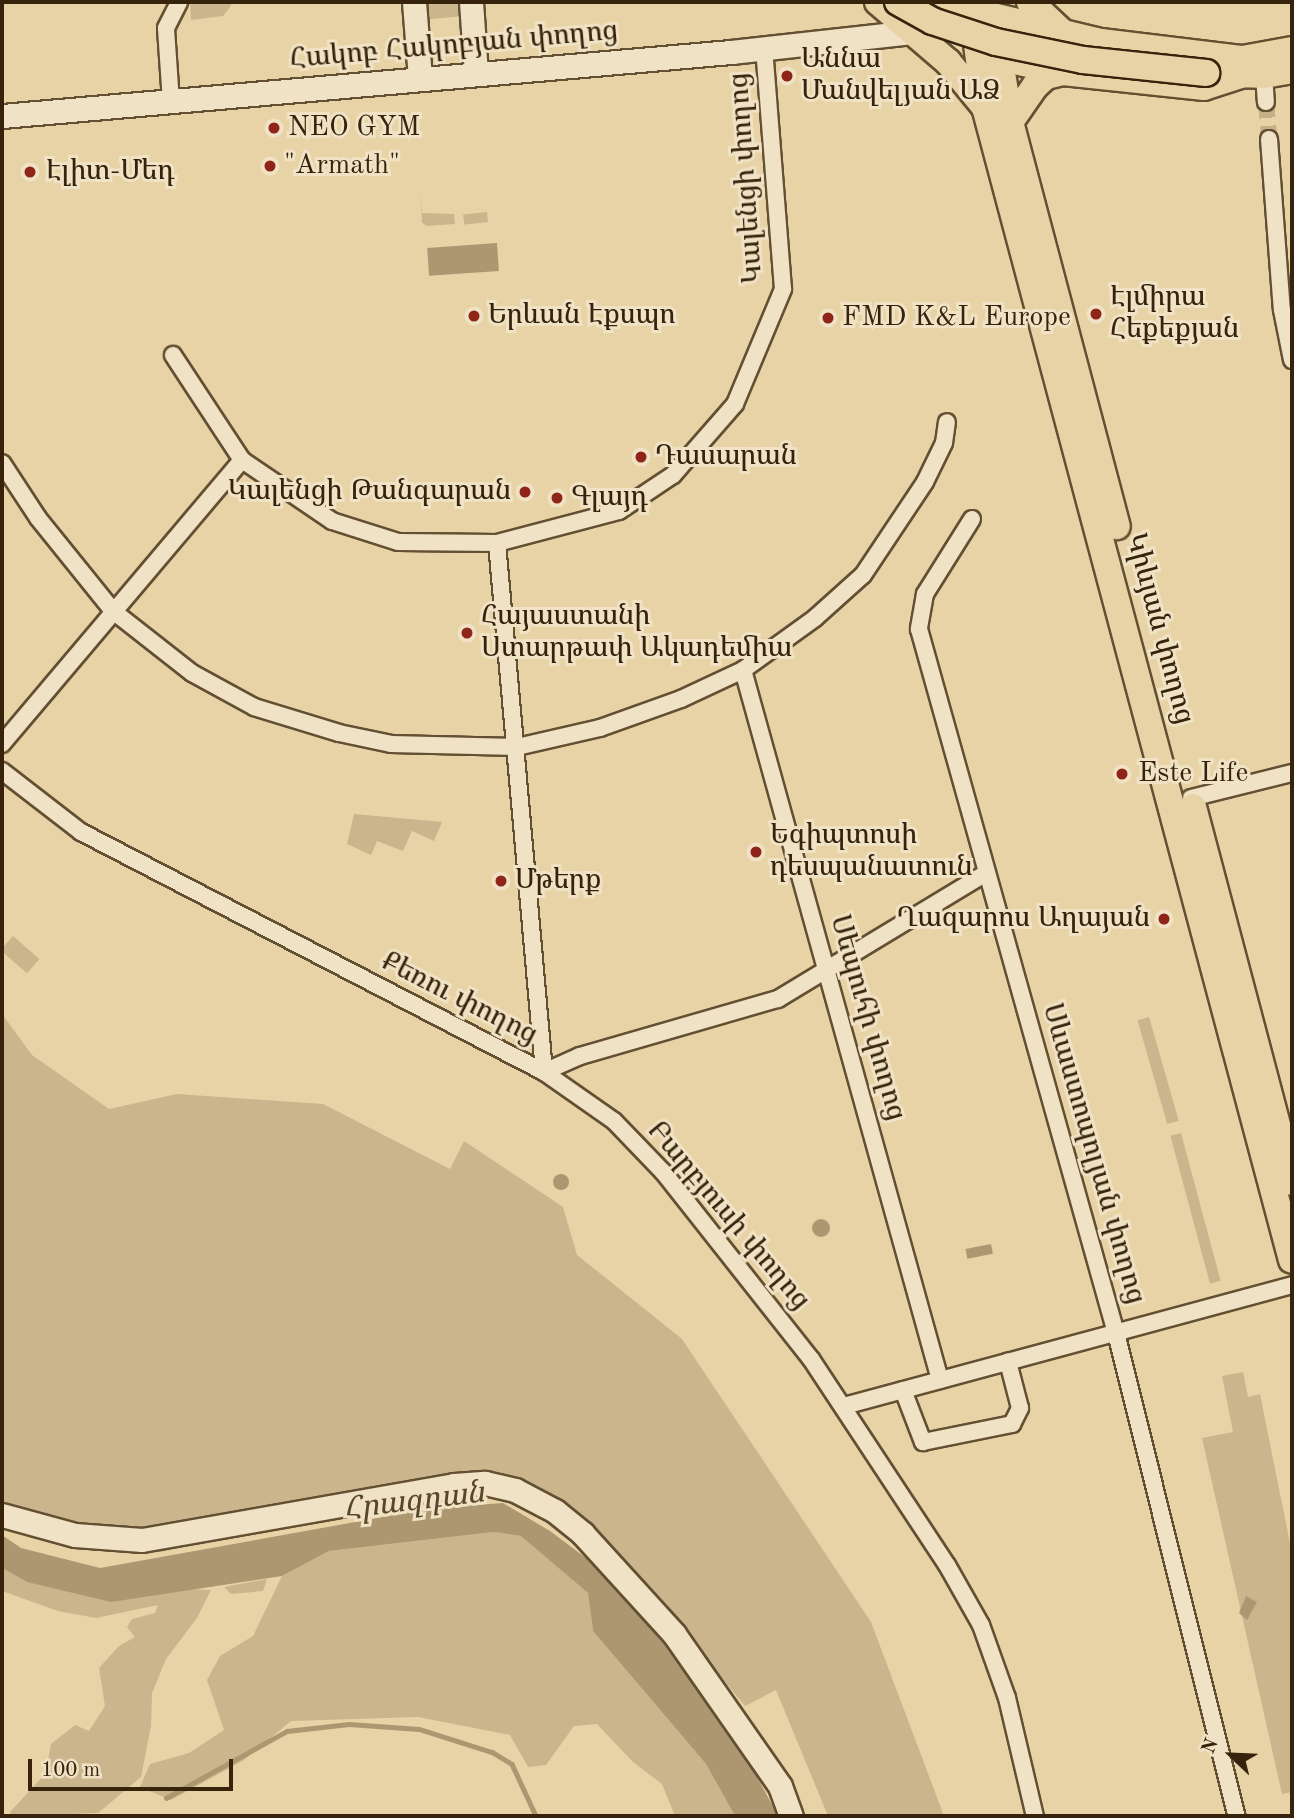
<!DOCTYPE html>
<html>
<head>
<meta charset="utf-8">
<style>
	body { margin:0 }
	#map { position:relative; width:1294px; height:1818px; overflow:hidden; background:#e8d3a6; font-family:"Old Standard TT","Noto Serif Armenian",serif }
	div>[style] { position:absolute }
	.green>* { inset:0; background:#cab58c; transform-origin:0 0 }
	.water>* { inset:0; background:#ac9771; transform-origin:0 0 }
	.round { border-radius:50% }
	.stream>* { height:4.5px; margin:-2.25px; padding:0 2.25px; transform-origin:2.25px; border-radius:2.25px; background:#ac9771 }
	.street-tunnel>* { height:16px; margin-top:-8px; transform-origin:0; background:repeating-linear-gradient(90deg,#c5b087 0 16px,transparent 0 24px) }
	.roads { filter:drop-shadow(2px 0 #634f32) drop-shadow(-2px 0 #634f32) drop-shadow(0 2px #634f32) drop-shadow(0 -2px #634f32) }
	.street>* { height:16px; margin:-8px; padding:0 8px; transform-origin:8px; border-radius:8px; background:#f0e2c5 }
	.secondary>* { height:23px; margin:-11.5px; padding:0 11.5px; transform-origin:11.5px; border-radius:11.5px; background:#f0e2c5 }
	.primary>* { height:26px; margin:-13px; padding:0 13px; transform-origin:13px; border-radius:13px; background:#e8d3a6 }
	.bridges { filter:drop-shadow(2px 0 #37230b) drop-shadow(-2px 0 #37230b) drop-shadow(0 2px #37230b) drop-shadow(0 -2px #37230b) }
	.primary-bridge>* { height:26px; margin:-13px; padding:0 13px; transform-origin:13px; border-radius:13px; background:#e8d3a6 }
	.dots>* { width:19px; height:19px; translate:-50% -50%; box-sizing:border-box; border:4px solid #f0e2c5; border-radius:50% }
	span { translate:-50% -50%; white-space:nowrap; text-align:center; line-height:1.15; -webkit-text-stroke:6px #f0e2c5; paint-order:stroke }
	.street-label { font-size:28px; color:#37230b }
	.poi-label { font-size:28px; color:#37230b }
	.left { translate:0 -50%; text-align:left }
	.right { translate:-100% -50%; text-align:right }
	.water-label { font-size:30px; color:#5a462a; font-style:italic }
	.frame { position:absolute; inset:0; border:4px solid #37230b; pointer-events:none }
	.north { position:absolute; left:1196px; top:1720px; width:70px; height:70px; -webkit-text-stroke:5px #f0e2c5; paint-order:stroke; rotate:293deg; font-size:19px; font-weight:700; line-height:28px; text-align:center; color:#37230b }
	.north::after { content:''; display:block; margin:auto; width:24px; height:32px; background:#37230b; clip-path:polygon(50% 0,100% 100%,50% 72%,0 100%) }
	.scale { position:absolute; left:28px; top:1759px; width:205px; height:32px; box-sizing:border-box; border:4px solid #37230b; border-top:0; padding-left:9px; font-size:21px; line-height:24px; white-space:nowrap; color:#37230b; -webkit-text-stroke:5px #f0e2c5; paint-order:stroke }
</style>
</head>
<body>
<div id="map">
	<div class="green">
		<i style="clip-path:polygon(190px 2px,231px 2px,231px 6px,223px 16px,191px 20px)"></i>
		<i style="clip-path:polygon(419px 2px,463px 2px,464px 16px,420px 20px)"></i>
		<i style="clip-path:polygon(420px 188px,422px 213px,454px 214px,455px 224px,426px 226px,422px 222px)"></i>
		<i style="left:487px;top:212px;width:10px;height:24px;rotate:84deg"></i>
		<i style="clip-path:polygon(354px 814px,442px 822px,434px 841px,412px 831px,403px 851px,377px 841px,371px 855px,347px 844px)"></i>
		<i style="left:13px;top:936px;width:35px;height:19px;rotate:41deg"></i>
		<i style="clip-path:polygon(2px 1014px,32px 1055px,109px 1109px,177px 1094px,323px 1104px,450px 1169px,464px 1141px,563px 1207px,577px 1255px,682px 1339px,871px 1622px,944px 1816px,828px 1816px,776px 1690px,745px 1706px,627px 1564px,554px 1502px,467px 1490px,289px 1513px,231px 1537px,160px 1552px,87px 1544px,2px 1516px)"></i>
		<i style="left:1149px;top:1017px;width:108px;height:12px;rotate:74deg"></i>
		<i style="left:1181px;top:1133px;width:153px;height:11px;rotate:75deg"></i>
		<i style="clip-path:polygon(1243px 1372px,1248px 1397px,1260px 1394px,1292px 1553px,1292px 1792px,1282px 1794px,1202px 1438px,1233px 1432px,1222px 1376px)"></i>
		<i style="clip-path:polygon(494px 1532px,522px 1536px,588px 1593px,593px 1631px,706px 1764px,735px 1816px,675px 1816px,662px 1784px,633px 1762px,597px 1724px,574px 1726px,546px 1765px,528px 1767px,510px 1735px,418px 1717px,291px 1721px,244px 1760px,171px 1800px,140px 1787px,150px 1764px,189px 1753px,224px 1730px,207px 1680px,220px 1656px,253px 1636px,282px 1576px,329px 1551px)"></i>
		<i style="clip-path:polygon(2px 1568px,27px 1582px,211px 1590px,197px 1618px,166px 1659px,152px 1693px,151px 1726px,141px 1777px,98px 1813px,12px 1816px,10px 1812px,46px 1773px,51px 1744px,75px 1725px,89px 1731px,105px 1706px,99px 1668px,119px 1646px,135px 1637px,127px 1627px,132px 1619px,155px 1613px,158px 1605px,96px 1618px,58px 1611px,2px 1591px)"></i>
		<i style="clip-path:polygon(267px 1579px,263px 1591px,231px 1594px,224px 1587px)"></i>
	</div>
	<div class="water">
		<i style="left:497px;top:243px;width:28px;height:70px;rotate:86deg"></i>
		<i class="round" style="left:553px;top:1174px;width:16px;height:16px"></i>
		<i class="round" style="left:812px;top:1219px;width:18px;height:18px"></i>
		<i style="left:991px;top:1244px;width:10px;height:26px;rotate:79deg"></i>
		<i style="clip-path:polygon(503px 1503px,550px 1531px,614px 1579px,719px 1705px,778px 1816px,735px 1816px,706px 1764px,593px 1631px,588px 1593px,521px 1536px,494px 1532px,329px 1551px,282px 1576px,111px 1602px,27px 1582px,2px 1568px,2px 1535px,21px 1548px,100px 1568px,433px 1508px)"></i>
		<i style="clip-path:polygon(1246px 1596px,1257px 1602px,1247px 1620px,1239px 1613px)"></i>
	</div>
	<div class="stream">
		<i style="left:166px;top:1798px;width:138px;rotate:-29deg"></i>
		<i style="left:287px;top:1731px;width:62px;rotate:-6.4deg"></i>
		<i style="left:349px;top:1724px;width:70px;rotate:4.1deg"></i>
		<i style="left:419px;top:1729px;width:77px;rotate:17.5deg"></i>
		<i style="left:492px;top:1752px;width:23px;rotate:31deg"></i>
		<i style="left:512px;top:1764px;width:57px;rotate:65.2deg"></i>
	</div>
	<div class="street-tunnel">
		<i style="left:1266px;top:102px;width:37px;rotate:85deg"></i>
	</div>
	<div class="roads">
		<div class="street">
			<i style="left:1264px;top:75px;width:27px;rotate:86deg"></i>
			<i style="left:171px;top:102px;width:74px;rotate:-93.9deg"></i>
			<i style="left:166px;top:28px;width:29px;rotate:-63deg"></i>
			<i style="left:1269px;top:139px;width:171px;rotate:85.7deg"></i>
			<i style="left:1282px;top:310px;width:51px;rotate:78.7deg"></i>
			<i style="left:173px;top:355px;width:126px;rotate:56.7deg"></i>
			<i style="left:242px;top:460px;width:109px;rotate:34.1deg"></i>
			<i style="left:332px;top:521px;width:69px;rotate:17.7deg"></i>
			<i style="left:398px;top:542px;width:99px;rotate:0.6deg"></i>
			<i style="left:497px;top:543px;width:126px;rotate:-14.7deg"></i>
			<i style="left:619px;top:511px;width:65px;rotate:-33.7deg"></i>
			<i style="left:673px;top:475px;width:94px;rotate:-48.9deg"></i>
			<i style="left:735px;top:404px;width:125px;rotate:-67.3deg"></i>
			<i style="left:783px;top:289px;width:241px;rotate:-94.5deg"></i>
			<i style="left:2px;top:463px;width:66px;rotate:56.8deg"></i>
			<i style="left:38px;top:518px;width:119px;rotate:51.1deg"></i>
			<i style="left:113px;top:611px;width:100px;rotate:38.1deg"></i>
			<i style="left:192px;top:673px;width:71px;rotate:28.7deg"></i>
			<i style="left:254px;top:707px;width:89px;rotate:17deg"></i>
			<i style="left:339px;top:733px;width:53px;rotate:11.9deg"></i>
			<i style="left:391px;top:744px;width:126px;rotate:1.4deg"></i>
			<i style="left:517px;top:747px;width:85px;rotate:-12.9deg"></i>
			<i style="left:600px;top:728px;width:86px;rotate:-19.7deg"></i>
			<i style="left:681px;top:699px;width:68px;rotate:-25.1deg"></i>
			<i style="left:743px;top:670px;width:89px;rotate:-35.8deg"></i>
			<i style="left:815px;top:618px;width:64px;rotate:-41.9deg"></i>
			<i style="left:863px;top:575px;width:112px;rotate:-56.3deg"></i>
			<i style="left:925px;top:482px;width:43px;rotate:-64deg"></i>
			<i style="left:944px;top:443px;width:21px;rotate:-82deg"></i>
			<i style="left:972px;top:519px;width:89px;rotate:122.1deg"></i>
			<i style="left:925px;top:594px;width:36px;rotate:100deg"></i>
			<i style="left:919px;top:629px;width:731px;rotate:74.37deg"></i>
			<i style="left:1116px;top:1333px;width:498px;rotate:76deg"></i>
			<i style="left:497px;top:543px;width:531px;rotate:84.92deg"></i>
			<i style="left:743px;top:670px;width:737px;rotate:74.49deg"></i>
			<i style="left:2px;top:744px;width:372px;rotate:-49.8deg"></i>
			<i style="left:2px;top:771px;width:100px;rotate:37.7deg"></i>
			<i style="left:81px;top:832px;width:522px;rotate:27.4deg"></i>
			<i style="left:544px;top:1072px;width:85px;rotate:35deg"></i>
			<i style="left:614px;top:1121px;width:72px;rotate:46.1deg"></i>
			<i style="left:664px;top:1173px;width:237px;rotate:51.7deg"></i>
			<i style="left:811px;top:1359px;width:247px;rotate:56.6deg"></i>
			<i style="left:947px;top:1565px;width:69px;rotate:60.5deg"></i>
			<i style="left:981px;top:1625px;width:77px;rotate:70.4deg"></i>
			<i style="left:1007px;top:1698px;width:121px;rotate:76.7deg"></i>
			<i style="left:1191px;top:798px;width:104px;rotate:-13.9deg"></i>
			<i style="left:544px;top:1072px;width:39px;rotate:-24deg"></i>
			<i style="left:580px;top:1056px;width:206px;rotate:-16.1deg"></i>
			<i style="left:778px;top:999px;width:243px;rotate:-31.2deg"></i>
			<i style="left:903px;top:1390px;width:56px;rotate:69deg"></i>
			<i style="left:923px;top:1442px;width:91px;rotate:-11.4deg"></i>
			<i style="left:1012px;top:1424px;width:18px;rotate:-63deg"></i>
			<i style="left:1020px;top:1408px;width:48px;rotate:-104.6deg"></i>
			<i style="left:844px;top:1406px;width:464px;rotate:-15.1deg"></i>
		</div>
		<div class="secondary">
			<i style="left:414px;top:2px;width:77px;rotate:85.5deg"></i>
			<i style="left:471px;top:2px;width:72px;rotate:86deg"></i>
			<i style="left:2px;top:116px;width:732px;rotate:-5.02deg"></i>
			<i style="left:731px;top:52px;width:182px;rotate:-6.3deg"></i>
			<i style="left:2px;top:1515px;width:76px;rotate:15.3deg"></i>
			<i style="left:75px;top:1535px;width:67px;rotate:4.3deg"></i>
			<i style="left:142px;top:1540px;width:317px;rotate:-10deg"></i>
			<i style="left:454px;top:1485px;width:31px;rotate:-4deg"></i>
			<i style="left:485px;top:1483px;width:31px;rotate:13deg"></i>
			<i style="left:515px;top:1490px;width:45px;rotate:27.7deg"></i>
			<i style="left:555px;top:1511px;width:36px;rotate:39deg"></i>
			<i style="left:583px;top:1534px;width:135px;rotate:47.7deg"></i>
			<i style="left:674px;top:1634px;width:185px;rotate:55.1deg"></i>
			<i style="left:780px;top:1786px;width:32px;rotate:70deg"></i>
		</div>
		<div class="primary">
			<i style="left:878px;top:2px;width:92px;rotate:40.6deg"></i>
			<i style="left:948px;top:62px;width:57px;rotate:50.7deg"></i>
			<i style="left:934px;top:2px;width:172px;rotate:13.5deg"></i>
			<i style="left:1101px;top:42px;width:141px;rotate:6.9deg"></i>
			<i style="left:1030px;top:2px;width:44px;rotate:43.2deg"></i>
			<i style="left:973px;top:13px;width:95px;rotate:82.7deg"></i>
			<i style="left:985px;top:107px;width:1193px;rotate:75.09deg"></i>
			<i style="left:993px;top:18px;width:105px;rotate:80.7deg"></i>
			<i style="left:1010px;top:122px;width:418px;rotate:75.2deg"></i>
			<i style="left:985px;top:54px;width:80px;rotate:13deg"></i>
			<i style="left:1063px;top:72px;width:142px;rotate:6.1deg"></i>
			<i style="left:1204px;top:87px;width:39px;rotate:-18deg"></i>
			<i style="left:1226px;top:62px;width:67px;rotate:-10.3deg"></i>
			<i style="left:1225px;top:74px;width:39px;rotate:1deg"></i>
			<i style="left:1264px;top:75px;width:28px;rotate:-10deg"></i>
			<i style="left:1010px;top:122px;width:44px;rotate:-55.2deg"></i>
			<i style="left:1035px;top:86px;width:15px;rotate:-42deg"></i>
			<i style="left:1046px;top:76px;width:17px;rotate:-13deg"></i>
			<i style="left:1193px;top:807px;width:388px;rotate:75.2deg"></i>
		</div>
	</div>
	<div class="bridges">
		<div class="primary-bridge">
			<i style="left:898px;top:2px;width:39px;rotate:29deg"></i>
			<i style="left:932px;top:21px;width:67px;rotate:18.2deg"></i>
			<i style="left:996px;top:42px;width:89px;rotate:11.7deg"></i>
			<i style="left:1083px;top:60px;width:124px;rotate:6deg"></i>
		</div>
	</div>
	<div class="dots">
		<i style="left:787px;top:76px;background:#8f2418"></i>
		<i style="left:274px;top:128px;background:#8f2418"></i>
		<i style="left:270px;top:166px;background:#8f2418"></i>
		<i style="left:30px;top:172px;background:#8f2418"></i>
		<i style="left:1096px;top:314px;background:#8f2418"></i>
		<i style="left:474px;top:316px;background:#8f2418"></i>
		<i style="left:828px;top:318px;background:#8f2418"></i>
		<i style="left:641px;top:457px;background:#8f2418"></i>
		<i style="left:525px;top:492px;background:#8f2418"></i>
		<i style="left:557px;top:498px;background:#8f2418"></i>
		<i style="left:467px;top:633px;background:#8f2418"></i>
		<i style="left:1122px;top:774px;background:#8f2418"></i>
		<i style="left:756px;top:852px;background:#8f2418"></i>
		<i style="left:501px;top:881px;background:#8f2418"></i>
		<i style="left:1164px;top:919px;background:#8f2418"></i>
	</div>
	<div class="street-label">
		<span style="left:454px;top:46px;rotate:-5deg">Հակոբ Հակոբյան փողոց</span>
		<span style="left:747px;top:178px;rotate:-94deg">Կալենցի փողոց</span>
		<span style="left:1159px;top:629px;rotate:75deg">Կիևյան փողոց</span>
		<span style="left:459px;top:999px;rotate:27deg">Քեռու փողոց</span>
		<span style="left:867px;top:1018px;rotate:74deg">Սեպուհի փողոց</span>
		<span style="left:1093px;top:1154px;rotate:74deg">Սևաստոպոլյան փողոց</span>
		<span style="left:728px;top:1216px;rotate:50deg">Բարբյուսի փողոց</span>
	</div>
	<div class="poi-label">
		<span class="left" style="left:801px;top:76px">Աննա<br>Մանվելյան ԱՁ</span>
		<span class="left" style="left:288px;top:128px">NEO GYM</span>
		<span class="left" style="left:284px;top:166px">"Armath"</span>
		<span class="left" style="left:46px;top:172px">Էլիտ-Մեդ</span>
		<span class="left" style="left:1110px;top:314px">Էլմիրա<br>Հեքեքյան</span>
		<span class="left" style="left:488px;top:316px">Երևան Էքսպո</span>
		<span class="left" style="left:842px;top:318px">FMD K&amp;L Europe</span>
		<span class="left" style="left:655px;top:457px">Դասարան</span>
		<span class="right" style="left:511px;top:492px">Կալենցի Թանգարան</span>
		<span class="left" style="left:571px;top:498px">Գլայդ</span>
		<span class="left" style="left:481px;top:633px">Հայաստանի<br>Ստարթափ Ակադեմիա</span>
		<span class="left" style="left:1138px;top:774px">Este Life</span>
		<span class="left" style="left:770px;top:852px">Եգիպտոսի<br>դեսպանատուն</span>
		<span class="left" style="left:515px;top:881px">Մթերք</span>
		<span class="right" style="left:1150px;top:919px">Ղազարոս Աղայան</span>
	</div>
	<div class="water-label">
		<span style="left:414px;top:1502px;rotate:-7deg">Հրազդան</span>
	</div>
	<div class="frame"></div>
	<div class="north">N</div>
	<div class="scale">100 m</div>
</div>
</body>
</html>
